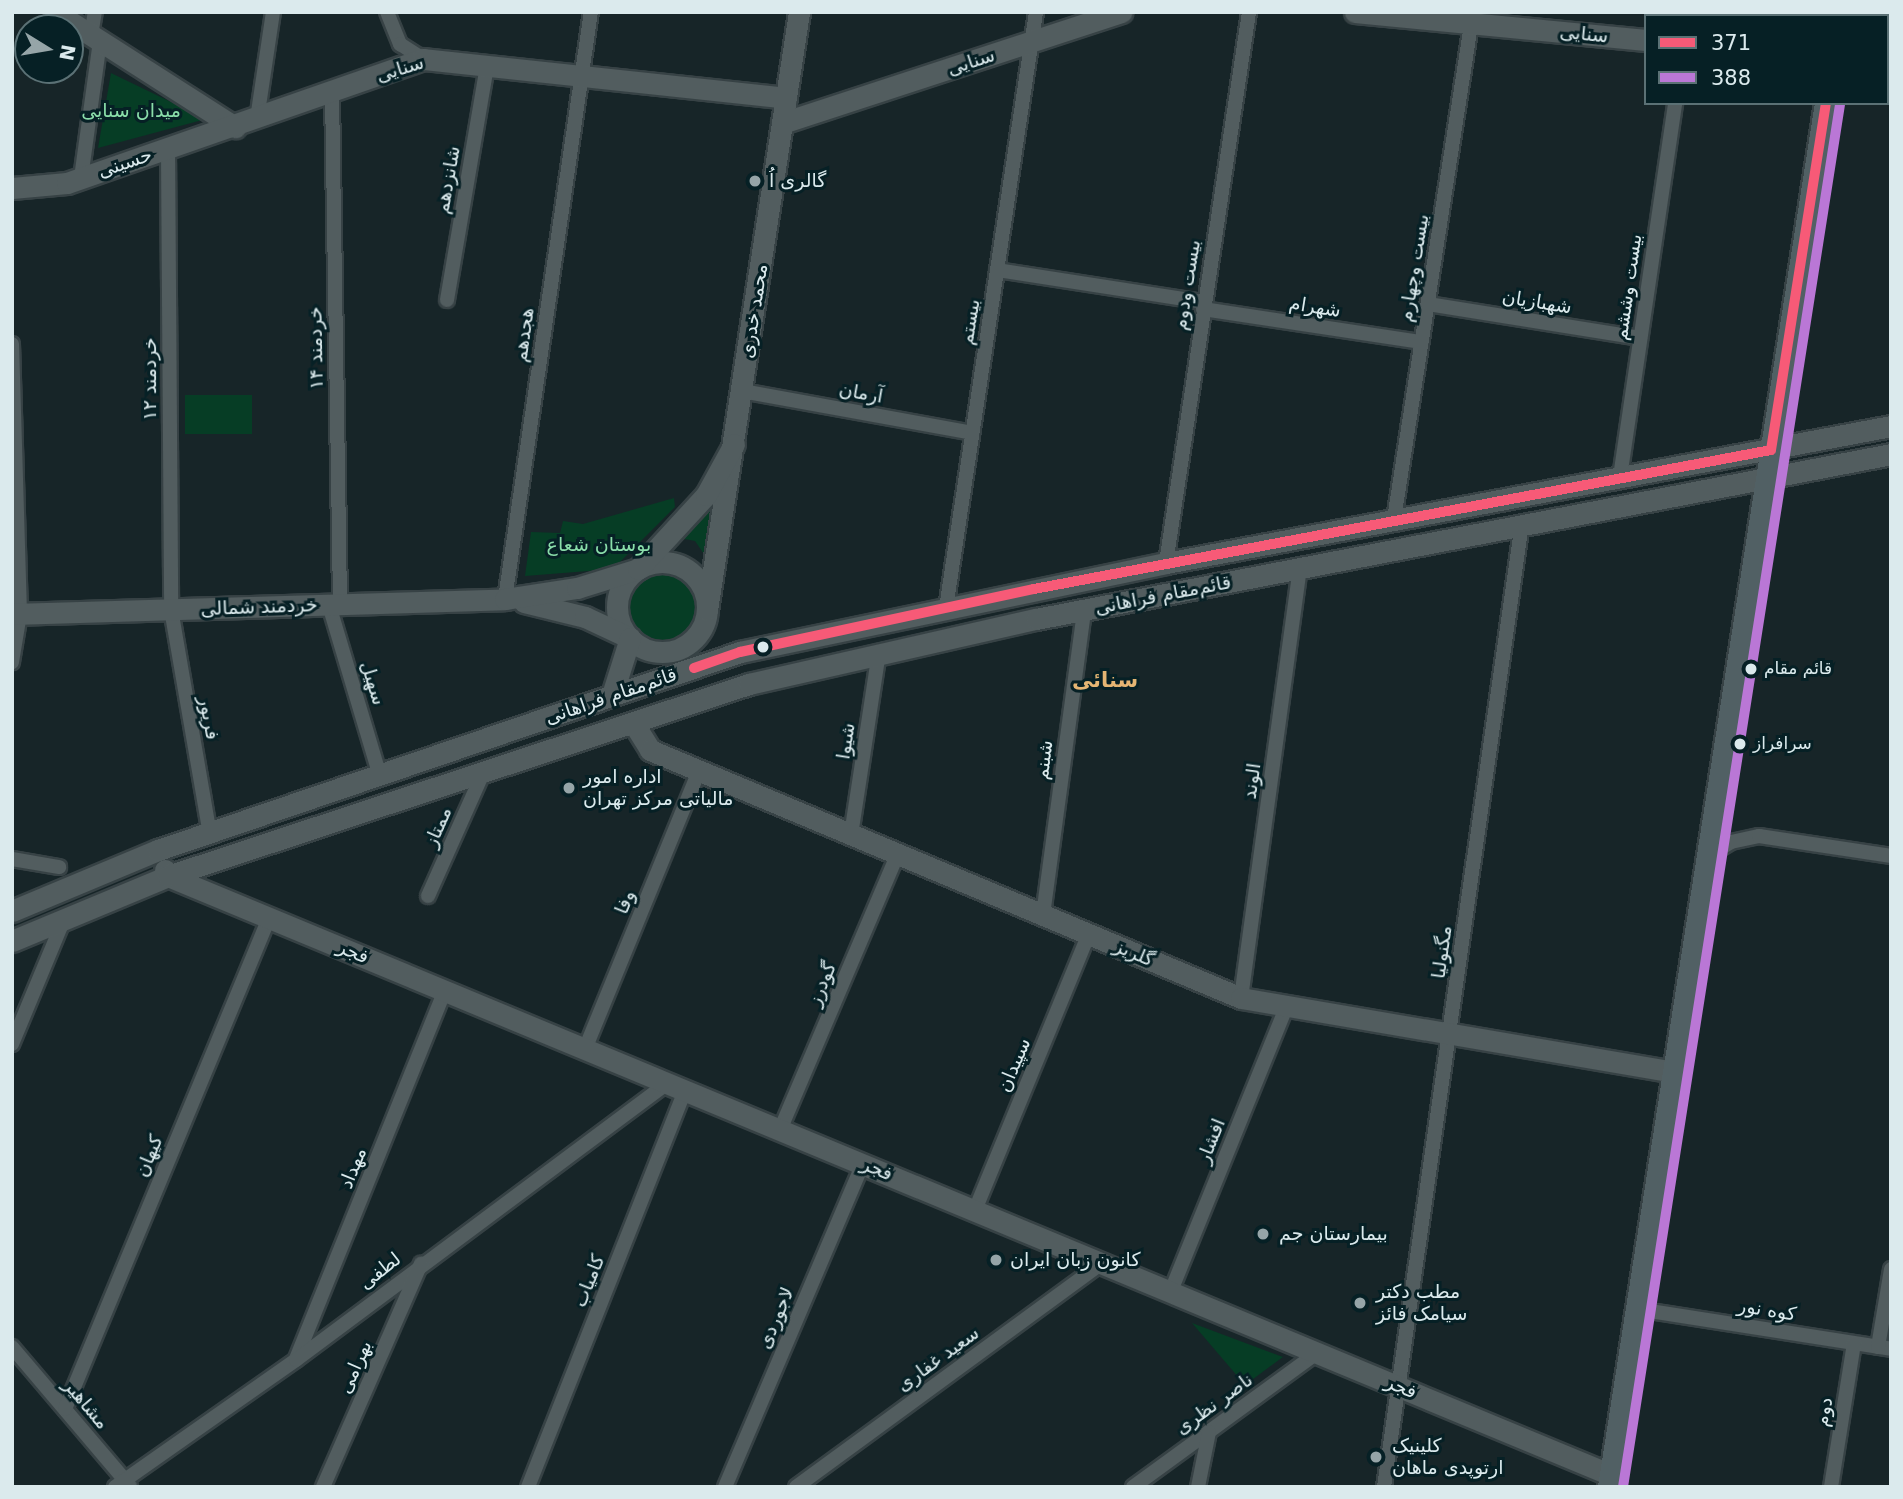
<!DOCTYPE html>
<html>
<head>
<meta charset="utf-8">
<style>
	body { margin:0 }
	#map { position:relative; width:1903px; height:1499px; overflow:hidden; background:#172528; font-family:"DejaVu Sans","Noto Sans Arabic",sans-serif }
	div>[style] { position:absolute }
	.green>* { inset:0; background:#063d25; transform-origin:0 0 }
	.round { border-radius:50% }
	.roads { filter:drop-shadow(2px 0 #374245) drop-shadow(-2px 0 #374245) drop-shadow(0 2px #374245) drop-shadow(0 -2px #374245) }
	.street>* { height:14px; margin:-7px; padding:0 7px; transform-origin:7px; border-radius:7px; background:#525d5f }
	.secondary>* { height:21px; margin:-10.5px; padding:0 10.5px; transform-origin:10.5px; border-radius:10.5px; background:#525d5f }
	.secondary>.ring { margin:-10.5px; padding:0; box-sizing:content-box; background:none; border:21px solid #525d5f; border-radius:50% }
	.primary>* { height:23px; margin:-11.5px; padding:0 11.5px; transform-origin:11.5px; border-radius:11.5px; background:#516064 }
	.bus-1>* { height:10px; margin:-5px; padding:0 5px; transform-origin:5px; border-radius:5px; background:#f75a77 }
	.bus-2>* { height:10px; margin:-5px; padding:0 5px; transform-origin:5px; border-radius:5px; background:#ba77d6 }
	.dots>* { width:19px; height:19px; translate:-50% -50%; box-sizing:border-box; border:4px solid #062025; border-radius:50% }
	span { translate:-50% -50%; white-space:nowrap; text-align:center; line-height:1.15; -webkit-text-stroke:6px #062025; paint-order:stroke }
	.bus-label { font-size:17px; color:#dbeaed }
	.left { translate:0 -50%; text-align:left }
	.street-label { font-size:19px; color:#dbeaed }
	.park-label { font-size:19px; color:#8adeaa }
	.poi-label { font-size:19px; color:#dbeaed }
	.neighbourhood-label { font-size:21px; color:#e4b573; font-weight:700 }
	.frame { position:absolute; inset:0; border:14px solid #dbeaed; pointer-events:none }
	.legend { position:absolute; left:1644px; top:14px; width:245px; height:91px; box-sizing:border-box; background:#062025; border:2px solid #5b7175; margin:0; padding:9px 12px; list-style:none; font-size:21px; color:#dbeaed }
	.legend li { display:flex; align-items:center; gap:14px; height:35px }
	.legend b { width:35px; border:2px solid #5b7175 }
	.north { position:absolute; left:14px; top:14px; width:70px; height:70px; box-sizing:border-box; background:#062025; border:2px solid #5b7175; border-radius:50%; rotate:101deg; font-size:19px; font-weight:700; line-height:28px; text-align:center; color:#dbeaed }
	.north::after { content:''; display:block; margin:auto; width:24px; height:32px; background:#96a5a8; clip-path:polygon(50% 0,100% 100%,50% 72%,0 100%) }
</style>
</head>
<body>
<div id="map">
	<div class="green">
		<i style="clip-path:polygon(111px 73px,206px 119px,98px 148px)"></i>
		<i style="left:185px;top:395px;width:67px;height:39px"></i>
		<i style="clip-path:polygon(724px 487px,712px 566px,695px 541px,674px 537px)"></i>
		<i style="clip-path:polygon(674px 498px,675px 507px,617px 565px,601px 570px,525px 576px,531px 532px,560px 533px,563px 521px,583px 524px)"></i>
		<i class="round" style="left:627px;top:568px;width:72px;height:72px"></i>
		<i style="clip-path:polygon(1192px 1323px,1283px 1357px,1245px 1385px)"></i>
	</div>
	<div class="roads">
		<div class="street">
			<i style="left:387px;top:12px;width:35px;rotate:68deg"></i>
			<i style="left:400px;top:44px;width:27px;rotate:33deg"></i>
			<i style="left:1688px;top:16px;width:4px;rotate:-76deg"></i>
			<i style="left:91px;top:36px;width:24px;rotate:-81deg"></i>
			<i style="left:332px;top:92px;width:512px;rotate:89.1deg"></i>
			<i style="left:257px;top:119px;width:108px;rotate:-81.5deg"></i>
			<i style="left:168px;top:149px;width:460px;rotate:89.6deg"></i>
			<i style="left:171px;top:609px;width:228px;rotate:80.2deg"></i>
			<i style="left:81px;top:178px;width:138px;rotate:-82.1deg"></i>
			<i style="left:997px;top:270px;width:209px;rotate:8.8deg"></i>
			<i style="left:447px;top:300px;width:237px;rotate:-80.3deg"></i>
			<i style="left:1428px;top:304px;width:215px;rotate:9.1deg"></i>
			<i style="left:1203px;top:309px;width:221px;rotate:8.6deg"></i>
			<i style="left:12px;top:344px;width:270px;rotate:88.3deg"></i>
			<i style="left:20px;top:614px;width:49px;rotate:99.5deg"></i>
			<i style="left:742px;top:391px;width:234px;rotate:10.3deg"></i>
			<i style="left:1620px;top:477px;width:378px;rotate:-81.6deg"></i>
			<i style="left:1394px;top:519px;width:513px;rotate:-81.14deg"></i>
			<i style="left:1166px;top:563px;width:557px;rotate:-81.43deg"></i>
			<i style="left:505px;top:599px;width:593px;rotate:-81.67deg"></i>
			<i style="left:329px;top:605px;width:175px;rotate:73.4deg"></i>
			<i style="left:946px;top:608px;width:603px;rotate:-81.41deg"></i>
			<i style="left:851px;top:835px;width:185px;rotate:-81.3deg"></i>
			<i style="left:1708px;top:856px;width:27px;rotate:-31deg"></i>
			<i style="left:1731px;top:842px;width:29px;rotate:-12deg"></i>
			<i style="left:1759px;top:836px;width:134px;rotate:8.6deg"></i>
			<i style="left:12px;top:859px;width:48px;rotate:9.7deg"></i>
			<i style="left:428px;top:896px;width:135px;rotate:-65.9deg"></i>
			<i style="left:1043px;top:915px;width:308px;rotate:-82.3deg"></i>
			<i style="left:1241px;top:998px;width:434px;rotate:-82.2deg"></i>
			<i style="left:12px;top:1044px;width:135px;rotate:-67.4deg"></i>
			<i style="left:585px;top:1049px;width:300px;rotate:-67.7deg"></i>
			<i style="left:780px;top:1130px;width:300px;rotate:-66.9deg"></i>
			<i style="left:975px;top:1210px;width:299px;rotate:-67.6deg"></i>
			<i style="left:1171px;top:1291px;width:308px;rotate:-67.9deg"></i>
			<i style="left:1637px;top:1309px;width:257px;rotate:8.9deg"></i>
			<i style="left:12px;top:1347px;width:182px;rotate:49.7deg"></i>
			<i style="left:1878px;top:1347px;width:79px;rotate:-80.5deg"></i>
			<i style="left:296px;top:1359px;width:397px;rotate:-68deg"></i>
			<i style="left:65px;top:1409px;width:532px;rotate:-67.44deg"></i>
			<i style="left:115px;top:1487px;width:221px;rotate:-35.1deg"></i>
			<i style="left:296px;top:1360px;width:464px;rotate:-36.7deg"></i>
			<i style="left:323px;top:1487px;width:244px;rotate:-66.3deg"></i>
			<i style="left:528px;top:1487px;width:427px;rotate:-68.4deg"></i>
			<i style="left:725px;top:1487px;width:352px;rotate:-66.9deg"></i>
			<i style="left:796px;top:1487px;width:379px;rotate:-36.2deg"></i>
			<i style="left:1133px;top:1487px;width:229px;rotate:-36.1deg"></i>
			<i style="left:1198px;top:1487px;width:56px;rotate:-78.7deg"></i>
			<i style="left:1384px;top:1487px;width:974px;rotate:-81.85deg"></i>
			<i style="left:1831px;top:1487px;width:145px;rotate:-80.9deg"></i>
		</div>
		<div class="secondary">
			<i style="left:55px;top:12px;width:214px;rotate:32.6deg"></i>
			<i style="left:1355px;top:12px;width:292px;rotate:5.5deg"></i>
			<i style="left:782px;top:123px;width:357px;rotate:-18.1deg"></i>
			<i style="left:12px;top:188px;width:55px;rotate:-5.2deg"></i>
			<i style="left:67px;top:183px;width:377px;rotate:-19.2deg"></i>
			<i style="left:423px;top:59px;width:365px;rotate:6.1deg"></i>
			<i class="ring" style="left:617px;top:562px;width:69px;height:69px"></i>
			<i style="left:524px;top:602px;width:63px;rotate:13.8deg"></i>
			<i style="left:585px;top:617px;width:50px;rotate:25deg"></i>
			<i style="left:630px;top:638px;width:60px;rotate:107.5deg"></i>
			<i style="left:707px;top:610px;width:605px;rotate:-81.25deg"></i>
			<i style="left:12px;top:614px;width:493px;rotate:-1.7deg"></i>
			<i style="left:505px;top:599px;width:73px;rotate:-8.7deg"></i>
			<i style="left:577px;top:588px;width:64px;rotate:-17.3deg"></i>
			<i style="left:638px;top:569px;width:100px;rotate:-47.4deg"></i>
			<i style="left:706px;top:495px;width:58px;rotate:-61.2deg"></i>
			<i style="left:634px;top:724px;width:31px;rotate:58deg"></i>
			<i style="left:650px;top:750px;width:641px;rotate:22.76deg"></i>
			<i style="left:1241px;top:998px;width:439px;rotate:9.7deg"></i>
			<i style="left:165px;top:870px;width:7px;rotate:63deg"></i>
			<i style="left:168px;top:876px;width:1562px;rotate:22.54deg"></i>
			<i style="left:12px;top:911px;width:158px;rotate:-22.7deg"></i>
			<i style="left:158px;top:850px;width:615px;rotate:-18.79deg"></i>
			<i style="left:740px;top:652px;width:435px;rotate:-11.8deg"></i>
			<i style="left:1166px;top:563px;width:738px;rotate:-10.7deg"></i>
			<i style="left:12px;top:941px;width:169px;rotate:-22.6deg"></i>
			<i style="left:168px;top:876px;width:612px;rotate:-18.29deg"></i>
			<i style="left:749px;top:684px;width:294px;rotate:-12.8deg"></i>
			<i style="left:1036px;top:619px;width:871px;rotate:-10.92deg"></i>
		</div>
		<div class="primary">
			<i style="left:1839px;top:16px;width:4px;rotate:-76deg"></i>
			<i style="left:1609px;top:1487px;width:1401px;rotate:-81.09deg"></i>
		</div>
	</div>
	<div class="bus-1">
		<i style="left:694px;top:668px;width:49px;rotate:-19.2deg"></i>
		<i style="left:740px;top:652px;width:301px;rotate:-12.1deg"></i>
		<i style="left:1034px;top:589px;width:750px;rotate:-10.68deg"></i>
		<i style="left:1771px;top:450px;width:351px;rotate:-81deg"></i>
	</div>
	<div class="bus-2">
		<i style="left:1623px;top:1487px;width:1399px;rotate:-81.08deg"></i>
	</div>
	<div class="dots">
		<i style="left:755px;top:181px;background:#96a5a8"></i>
		<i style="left:763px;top:647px;background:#dbeaed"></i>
		<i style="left:1751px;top:669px;background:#dbeaed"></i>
		<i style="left:1740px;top:744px;background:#dbeaed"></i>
		<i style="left:569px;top:788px;background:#96a5a8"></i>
		<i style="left:1263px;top:1234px;background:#96a5a8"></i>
		<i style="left:996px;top:1260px;background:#96a5a8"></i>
		<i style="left:1360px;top:1303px;background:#96a5a8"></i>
		<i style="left:1376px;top:1457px;background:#96a5a8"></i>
	</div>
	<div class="bus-label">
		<span class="left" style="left:1764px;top:669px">قائم مقام</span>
		<span class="left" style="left:1753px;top:744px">سرافراز</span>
	</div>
	<div class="street-label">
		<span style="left:1584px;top:34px;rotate:6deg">سنایی</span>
		<span style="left:971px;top:62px;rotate:-18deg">سنایی</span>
		<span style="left:400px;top:69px;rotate:-17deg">سنایی</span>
		<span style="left:125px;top:163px;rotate:-19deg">حسینی</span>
		<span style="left:448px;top:180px;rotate:-80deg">شانزدهم</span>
		<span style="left:1414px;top:268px;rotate:-81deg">بیست وچهارم</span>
		<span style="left:1187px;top:285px;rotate:-81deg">بیست ودوم</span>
		<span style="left:1628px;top:287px;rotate:-82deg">بیست وششم</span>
		<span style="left:1537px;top:302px;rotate:9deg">شهبازیان</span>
		<span style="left:1315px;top:307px;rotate:9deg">شهرام</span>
		<span style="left:754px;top:311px;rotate:-81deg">محمد خدری</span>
		<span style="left:970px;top:322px;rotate:-81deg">بیستم</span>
		<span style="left:524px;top:335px;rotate:-82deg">هجدهم</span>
		<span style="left:316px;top:348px;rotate:-91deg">خردمند ۱۴</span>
		<span style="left:150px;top:379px;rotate:-90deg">خردمند ۱۲</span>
		<span style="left:861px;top:393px;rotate:10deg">آرمان</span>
		<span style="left:1163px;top:595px;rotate:-11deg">قائم‌مقام فراهانی</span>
		<span style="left:259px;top:607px;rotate:-2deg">خردمند شمالی</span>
		<span style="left:373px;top:683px;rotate:73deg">سهیل</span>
		<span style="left:611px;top:696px;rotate:-19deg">قائم‌مقام فراهانی</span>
		<span style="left:209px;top:718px;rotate:80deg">فریور</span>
		<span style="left:846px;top:741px;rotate:-81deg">شیوا</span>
		<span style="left:1044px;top:760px;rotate:-83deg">شبنم</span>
		<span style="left:1252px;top:781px;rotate:-82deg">الوند</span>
		<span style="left:438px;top:827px;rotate:-66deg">ممتاز</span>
		<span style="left:625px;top:902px;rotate:-68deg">وفا</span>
		<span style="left:353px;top:952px;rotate:23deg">فجر</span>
		<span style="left:1442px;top:952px;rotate:-82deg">مگنولیا</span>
		<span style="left:1134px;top:953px;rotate:23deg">گلریز</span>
		<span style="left:822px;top:984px;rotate:-67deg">گودرز</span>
		<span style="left:1014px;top:1065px;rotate:-67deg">سپیدان</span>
		<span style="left:1211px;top:1141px;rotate:-68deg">افشار</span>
		<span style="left:149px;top:1156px;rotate:-67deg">کیهان</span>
		<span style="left:353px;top:1168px;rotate:-68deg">مهداد</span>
		<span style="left:877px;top:1169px;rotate:23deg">فجر</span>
		<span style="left:380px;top:1271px;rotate:-38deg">لطفی</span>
		<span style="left:589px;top:1281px;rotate:-68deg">کامیاب</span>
		<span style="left:1767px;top:1310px;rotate:9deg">کوه نور</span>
		<span style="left:776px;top:1318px;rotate:-67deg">لاجوردی</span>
		<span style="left:938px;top:1359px;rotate:-36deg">سعید غفاری</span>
		<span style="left:355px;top:1367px;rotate:-66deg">بهرامی</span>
		<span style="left:1401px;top:1387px;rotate:23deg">فجر</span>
		<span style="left:86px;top:1404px;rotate:50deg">مشاهیر</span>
		<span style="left:1214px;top:1404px;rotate:-36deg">ناصر نظری</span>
		<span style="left:1824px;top:1412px;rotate:-81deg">دوم</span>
	</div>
	<div class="park-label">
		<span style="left:131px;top:111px">میدان سنایی</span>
		<span style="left:599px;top:545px">بوستان شعاع</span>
	</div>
	<div class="poi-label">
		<span class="left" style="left:769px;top:181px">گالری اُ</span>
		<span class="left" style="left:583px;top:788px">اداره امور<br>مالیاتی مرکز تهران</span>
		<span class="left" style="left:1279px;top:1234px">بیمارستان جم</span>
		<span class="left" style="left:1010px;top:1260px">کانون زبان ایران</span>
		<span class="left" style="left:1376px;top:1303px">مطب دکتر<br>سیامک فائز</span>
		<span class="left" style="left:1392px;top:1457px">کلینیک<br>ارتوپدی ماهان</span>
	</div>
	<div class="neighbourhood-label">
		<span style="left:1105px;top:680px">سنائی</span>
	</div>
	<div class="frame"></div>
	<ul class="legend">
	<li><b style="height:9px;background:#f75a77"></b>371</li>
	<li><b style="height:9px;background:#ba77d6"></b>388</li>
	</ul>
	<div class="north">N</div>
</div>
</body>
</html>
